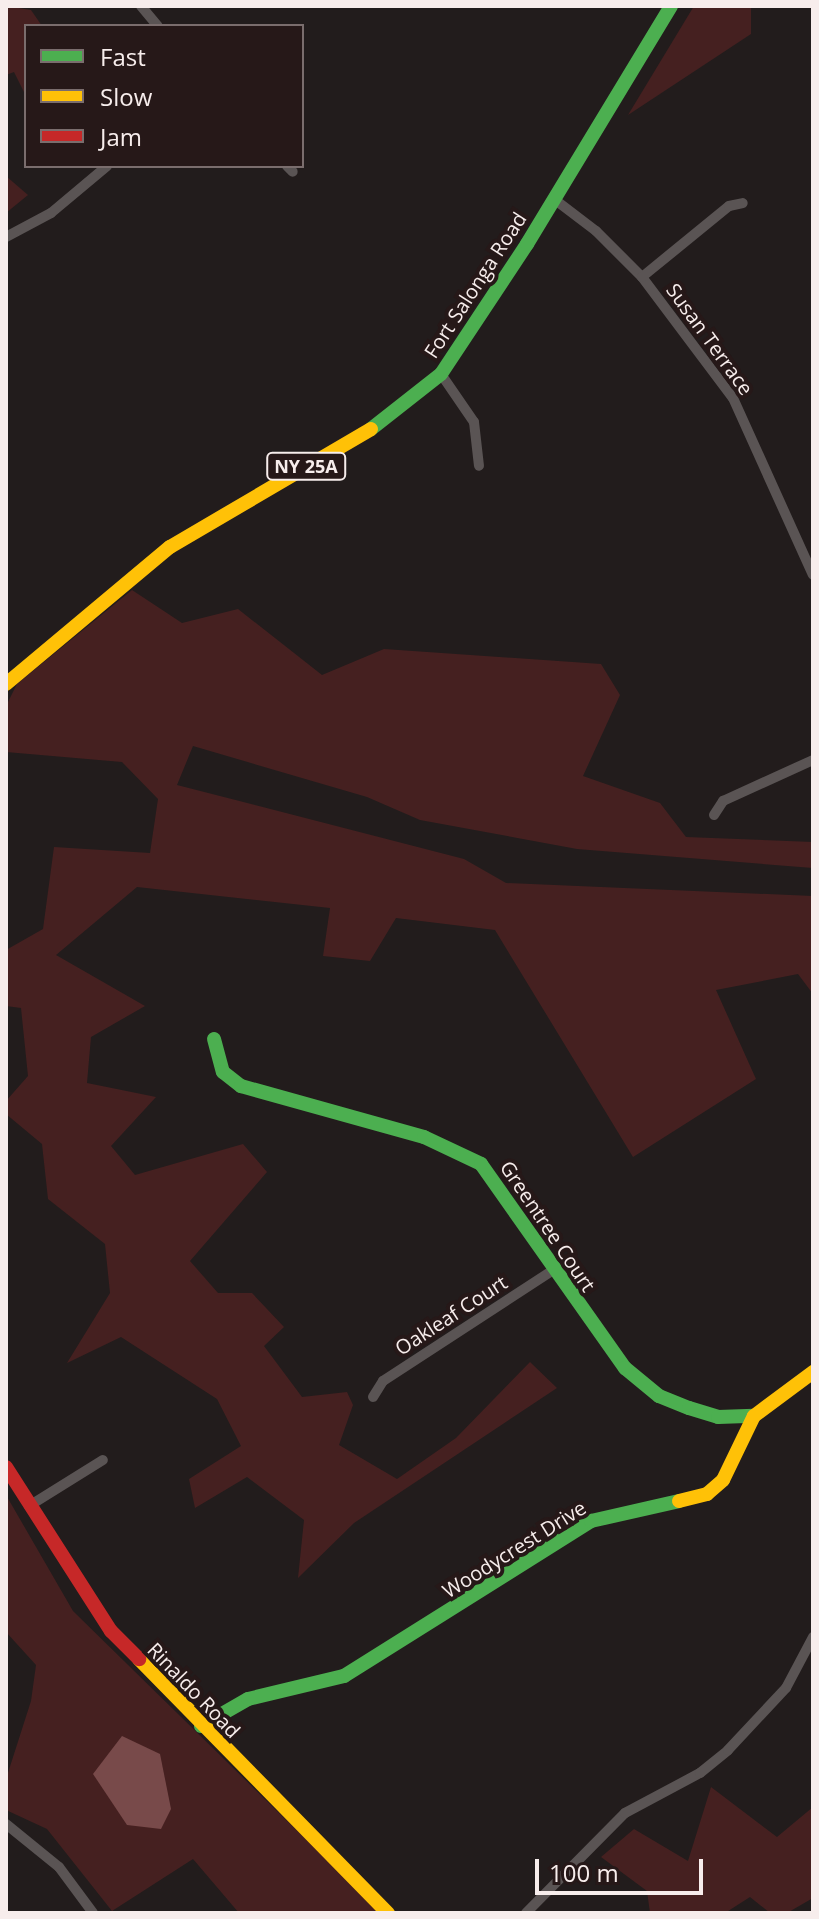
<!DOCTYPE html>
<html>
<head>
<meta charset="utf-8">
<style>
	body { margin:0 }
	#map { position:relative; width:819px; height:1919px; overflow:hidden; background:#221c1c; font-family:"Open Sans",sans-serif }
	div>[style] { position:absolute }
	.green>* { inset:0; background:#452020 }
	.water>* { inset:0; background:#784a4a }
	.street>* { height:10px; margin:-5px; padding:0 5px; transform-origin:5px; border-radius:5px; background:#5a5454 }
	.fast>* { height:14px; margin:-7px; padding:0 7px; transform-origin:7px; border-radius:7px; background:#4caf50 }
	.slow>* { height:14px; margin:-7px; padding:0 7px; transform-origin:7px; border-radius:7px; background:#ffc107 }
	.jam>* { height:14px; margin:-7px; padding:0 7px; transform-origin:7px; border-radius:7px; background:#c62828 }
	span { translate:-50% -50%; white-space:nowrap; text-align:center; line-height:1.15; -webkit-text-stroke:8px #261818; paint-order:stroke }
	.shield-label span { padding:2px 6px; background:#261818; border:2px solid; border-radius:6px; -webkit-text-stroke-width:0 }
	.shield-label { font-size:18px; color:#f7edec; font-weight:700 }
	.street-label { font-size:20px; color:#f7edec }
	.frame { position:absolute; inset:0; border:8px solid #f7edec; pointer-events:none }
	.legend { position:absolute; left:24px; top:24px; width:280px; height:144px; box-sizing:border-box; background:#261818; border:2px solid #7a6d6d; margin:0; padding:10px 14px; list-style:none; font-size:24px; color:#f7edec }
	.legend li { display:flex; align-items:center; gap:16px; height:40px }
	.legend b { width:40px; border:2px solid #7a6d6d }
	.scale { position:absolute; left:535px; top:1859px; width:168px; height:36px; box-sizing:border-box; border:4px solid #f7edec; border-top:0; padding-left:10px; font-size:24px; line-height:28px; white-space:nowrap; color:#f7edec; -webkit-text-stroke:6px #261818; paint-order:stroke }
</style>
</head>
<body>
<div id="map">
	<div class="green">
		<i style="clip-path:polygon(6px 6px,31px 10px,42px 26px,26px 26px,26px 96px,14px 72px,6px 75px)"></i>
		<i style="clip-path:polygon(694px 6px,751px 6px,751px 34px,628px 115px)"></i>
		<i style="clip-path:polygon(6px 176px,28px 195px,6px 213px)"></i>
		<i style="clip-path:polygon(132px 590px,182px 623px,238px 609px,322px 675px,384px 649px,601px 664px,620px 695px,583px 776px,660px 803px,686px 837px,813px 842px,813px 868px,577px 849px,420px 820px,367px 797px,193px 746px,177px 785px,464px 859px,506px 883px,813px 896px,813px 994px,798px 974px,716px 990px,756px 1079px,633px 1157px,495px 930px,396px 918px,370px 961px,323px 956px,330px 908px,137px 887px,56px 955px,145px 1006px,91px 1037px,87px 1083px,156px 1097px,111px 1146px,135px 1175px,243px 1144px,267px 1172px,190px 1261px,218px 1293px,252px 1293px,284px 1327px,264px 1346px,302px 1397px,347px 1392px,353px 1405px,339px 1445px,397px 1479px,456px 1438px,530px 1362px,557px 1388px,354px 1523px,298px 1578px,304px 1520px,247px 1477px,195px 1508px,189px 1479px,241px 1446px,217px 1399px,121px 1337px,67px 1363px,110px 1293px,105px 1244px,48px 1199px,42px 1144px,6px 1114px,6px 1101px,28px 1076px,21px 1008px,6px 1006px,6px 950px,43px 929px,54px 847px,150px 853px,158px 799px,122px 762px,6px 752px,6px 706px,17px 684px)"></i>
		<i style="clip-path:polygon(6px 1495px,73px 1611px,381px 1913px,239px 1913px,193px 1859px,112px 1911px,47px 1829px,6px 1810px,6px 1779px,31px 1701px,36px 1665px,6px 1632px)"></i>
		<i style="clip-path:polygon(711px 1787px,777px 1837px,813px 1807px,813px 1898px,787px 1913px,770px 1913px,750px 1897px,725px 1913px,650px 1913px,647px 1891px,601px 1857px,634px 1829px,688px 1861px)"></i>
	</div>
	<div class="water">
		<i style="clip-path:polygon(122px 1736px,160px 1754px,171px 1809px,161px 1829px,127px 1825px,93px 1774px)"></i>
	</div>
	<div class="street">
		<i style="left:141px;top:6px;width:26px;rotate:50deg"></i>
		<i style="left:287px;top:166px;width:8px;rotate:45deg"></i>
		<i style="left:554px;top:199px;width:53px;rotate:37.3deg"></i>
		<i style="left:596px;top:231px;width:65px;rotate:45deg"></i>
		<i style="left:642px;top:277px;width:151px;rotate:53.1deg"></i>
		<i style="left:733px;top:398px;width:194px;rotate:65.7deg"></i>
		<i style="left:6px;top:237px;width:51px;rotate:-28.1deg"></i>
		<i style="left:51px;top:213px;width:73px;rotate:-40deg"></i>
		<i style="left:642px;top:277px;width:112px;rotate:-39.2deg"></i>
		<i style="left:729px;top:206px;width:14px;rotate:-12deg"></i>
		<i style="left:441px;top:374px;width:58px;rotate:55.5deg"></i>
		<i style="left:474px;top:422px;width:44px;rotate:83.5deg"></i>
		<i style="left:714px;top:815px;width:17px;rotate:-57deg"></i>
		<i style="left:723px;top:801px;width:99px;rotate:-24.5deg"></i>
		<i style="left:373px;top:1397px;width:19px;rotate:-58deg"></i>
		<i style="left:383px;top:1381px;width:205px;rotate:-33.1deg"></i>
		<i style="left:29px;top:1506px;width:87px;rotate:-31.9deg"></i>
		<i style="left:6px;top:1824px;width:68px;rotate:39.1deg"></i>
		<i style="left:59px;top:1867px;width:57px;rotate:53.5deg"></i>
		<i style="left:526px;top:1913px;width:141px;rotate:-45.3deg"></i>
		<i style="left:625px;top:1813px;width:85px;rotate:-28.1deg"></i>
		<i style="left:700px;top:1773px;width:36px;rotate:-39deg"></i>
		<i style="left:728px;top:1750px;width:85px;rotate:-46.9deg"></i>
		<i style="left:786px;top:1688px;width:58px;rotate:-62.1deg"></i>
	</div>
	<div class="fast">
		<i style="left:371px;top:429px;width:89px;rotate:-38.2deg"></i>
		<i style="left:441px;top:374px;width:156px;rotate:-56.5deg"></i>
		<i style="left:527px;top:244px;width:278px;rotate:-58.8deg"></i>
		<i style="left:214px;top:1039px;width:34px;rotate:75deg"></i>
		<i style="left:223px;top:1072px;width:23px;rotate:38deg"></i>
		<i style="left:241px;top:1086px;width:190px;rotate:15.6deg"></i>
		<i style="left:424px;top:1137px;width:63px;rotate:25.3deg"></i>
		<i style="left:481px;top:1164px;width:250px;rotate:54.8deg"></i>
		<i style="left:625px;top:1368px;width:44px;rotate:39.5deg"></i>
		<i style="left:659px;top:1396px;width:32px;rotate:22deg"></i>
		<i style="left:689px;top:1408px;width:30px;rotate:17deg"></i>
		<i style="left:718px;top:1417px;width:36px;rotate:-2deg"></i>
		<i style="left:201px;top:1726px;width:54px;rotate:-29.9deg"></i>
		<i style="left:248px;top:1699px;width:99px;rotate:-13.5deg"></i>
		<i style="left:344px;top:1676px;width:292px;rotate:-32.1deg"></i>
		<i style="left:591px;top:1521px;width:90px;rotate:-12.8deg"></i>
	</div>
	<div class="slow">
		<i style="left:6px;top:684px;width:214px;rotate:-39.9deg"></i>
		<i style="left:170px;top:547px;width:233px;rotate:-30.4deg"></i>
		<i style="left:679px;top:1501px;width:29px;rotate:-14deg"></i>
		<i style="left:707px;top:1494px;width:21px;rotate:-41deg"></i>
		<i style="left:723px;top:1480px;width:71px;rotate:-64.2deg"></i>
		<i style="left:754px;top:1416px;width:74px;rotate:-36.7deg"></i>
		<i style="left:139px;top:1659px;width:356px;rotate:45.6deg"></i>
	</div>
	<div class="jam">
		<i style="left:6px;top:1467px;width:195px;rotate:57.4deg"></i>
		<i style="left:111px;top:1631px;width:40px;rotate:45deg"></i>
	</div>
	<div class="shield-label">
		<span style="left:306px;top:466px">NY 25A</span>
	</div>
	<div class="street-label">
		<span style="left:475px;top:285px;rotate:-57deg">Fort Salonga Road</span>
		<span style="left:710px;top:339px;rotate:54deg">Susan Terrace</span>
		<span style="left:548px;top:1226px;rotate:56deg">Greentree Court</span>
		<span style="left:451px;top:1315px;rotate:-33deg">Oakleaf Court</span>
		<span style="left:514px;top:1549px;rotate:-32deg">Woodycrest Drive</span>
		<span style="left:194px;top:1690px;rotate:46deg">Rinaldo Road</span>
	</div>
	<div class="frame"></div>
	<ul class="legend">
	<li><b style="height:10px;background:#4caf50"></b>Fast</li>
	<li><b style="height:10px;background:#ffc107"></b>Slow</li>
	<li><b style="height:10px;background:#c62828"></b>Jam</li>
	</ul>
	<div class="scale">100 m</div>
</div>
</body>
</html>
